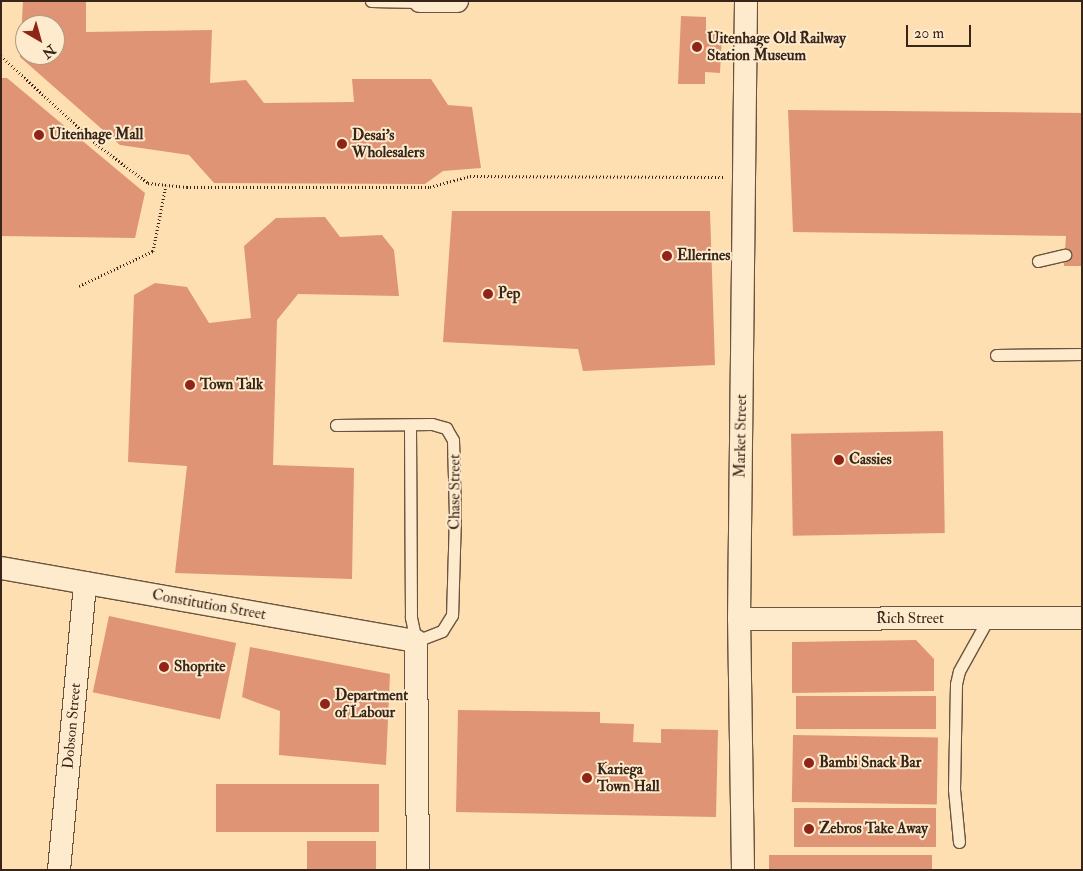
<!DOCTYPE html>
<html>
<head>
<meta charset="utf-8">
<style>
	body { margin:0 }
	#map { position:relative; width:1083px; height:871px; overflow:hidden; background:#fddfb1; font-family:"IM FELL Double Pica",serif }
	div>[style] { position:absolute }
	.building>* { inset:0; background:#df9476; transform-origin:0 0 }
	.path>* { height:3px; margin-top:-1.5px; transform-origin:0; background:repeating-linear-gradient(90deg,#382519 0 1px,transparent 0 3.5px) }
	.roads { filter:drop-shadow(1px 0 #69543f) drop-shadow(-1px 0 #69543f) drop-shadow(0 1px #69543f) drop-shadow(0 -1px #69543f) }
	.service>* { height:11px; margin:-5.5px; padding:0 5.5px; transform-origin:5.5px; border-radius:5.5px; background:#feeacc }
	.minor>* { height:22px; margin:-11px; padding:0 11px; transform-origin:11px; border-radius:11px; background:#feeacc }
	.dots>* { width:14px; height:14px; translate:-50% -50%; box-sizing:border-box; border:2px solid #feeacc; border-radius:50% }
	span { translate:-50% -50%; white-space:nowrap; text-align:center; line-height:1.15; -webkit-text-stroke:4px #feeacc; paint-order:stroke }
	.poi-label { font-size:15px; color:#382519; font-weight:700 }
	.left { translate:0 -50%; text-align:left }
	.street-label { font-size:15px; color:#382519 }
	.frame { position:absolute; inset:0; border:2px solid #382519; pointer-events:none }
	.north { position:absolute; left:15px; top:15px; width:50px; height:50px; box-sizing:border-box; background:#feeacc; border:1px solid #af9b84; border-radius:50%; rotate:142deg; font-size:14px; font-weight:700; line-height:20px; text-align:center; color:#382519 }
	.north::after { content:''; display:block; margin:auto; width:18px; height:22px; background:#8f2418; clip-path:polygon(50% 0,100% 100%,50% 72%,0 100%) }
	.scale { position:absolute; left:906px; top:25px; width:65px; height:22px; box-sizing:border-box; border:2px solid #382519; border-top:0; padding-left:6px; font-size:15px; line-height:18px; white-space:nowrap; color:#382519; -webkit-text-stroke:4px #feeacc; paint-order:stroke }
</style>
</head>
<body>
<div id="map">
	<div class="building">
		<i style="clip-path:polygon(evenodd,23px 1px,86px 1px,86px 32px,212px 30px,210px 83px,246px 80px,264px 103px,354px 102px,352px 79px,431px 79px,448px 105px,472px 107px,481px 168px,443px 171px,425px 184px,214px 183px,189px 155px,120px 145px,20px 57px,23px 1px,25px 25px,55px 25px,55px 55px,25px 55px,25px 25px)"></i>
		<i style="clip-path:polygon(681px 16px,706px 17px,706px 33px,722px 33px,720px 73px,705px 72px,705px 84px,678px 84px)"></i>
		<i style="clip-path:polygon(1px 78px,7px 78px,145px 193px,135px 238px,1px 236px)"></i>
		<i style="clip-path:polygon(788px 110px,1082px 113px,1082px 266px,1064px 266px,1066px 236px,793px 232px)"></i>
		<i style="clip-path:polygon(452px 211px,710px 211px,715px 365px,583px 371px,578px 349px,443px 342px)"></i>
		<i style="clip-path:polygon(325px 217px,340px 237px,382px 235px,394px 250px,399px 296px,298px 294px,277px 320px,273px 465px,354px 468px,352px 579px,175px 573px,187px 466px,128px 462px,134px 295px,155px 283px,187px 287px,209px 323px,251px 318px,244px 246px,276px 218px)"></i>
		<i style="left:943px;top:431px;width:102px;height:152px;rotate:89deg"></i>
		<i style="left:109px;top:616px;width:130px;height:78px;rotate:12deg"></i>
		<i style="clip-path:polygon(916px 640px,934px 659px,934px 691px,792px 693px,792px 642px)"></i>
		<i style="clip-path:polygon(250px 647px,390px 674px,386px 765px,279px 755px,280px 711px,242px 697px)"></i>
		<i style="left:936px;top:696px;width:33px;height:140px;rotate:90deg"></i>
		<i style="clip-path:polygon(458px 710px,600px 712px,600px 723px,634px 724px,633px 742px,661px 743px,661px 729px,718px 730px,716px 817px,456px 812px)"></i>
		<i style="left:793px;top:735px;width:145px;height:67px;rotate:1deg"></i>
		<i style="left:216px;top:784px;width:163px;height:48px"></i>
		<i style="left:794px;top:808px;width:142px;height:39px"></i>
		<i style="left:307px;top:841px;width:69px;height:29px"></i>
		<i style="left:932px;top:855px;width:15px;height:163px;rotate:90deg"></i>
	</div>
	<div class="path">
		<i style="left:1px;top:56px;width:133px;rotate:42.6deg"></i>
		<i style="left:99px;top:146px;width:61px;rotate:37.1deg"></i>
		<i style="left:148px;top:183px;width:39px;rotate:6deg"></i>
		<i style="left:187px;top:187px;width:243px"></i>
		<i style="left:430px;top:187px;width:41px;rotate:-15.4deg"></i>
		<i style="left:470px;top:176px;width:253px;rotate:0.2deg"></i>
		<i style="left:79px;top:286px;width:82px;rotate:-25.3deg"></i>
		<i style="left:153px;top:251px;width:67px;rotate:-78.9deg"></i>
	</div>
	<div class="roads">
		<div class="service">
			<i style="left:371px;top:1px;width:49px;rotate:1.2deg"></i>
			<i style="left:1038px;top:261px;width:28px;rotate:-13deg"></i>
			<i style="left:996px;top:355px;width:86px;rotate:-0.7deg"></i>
			<i style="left:336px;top:425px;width:96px;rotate:-0.6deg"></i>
			<i style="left:432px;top:424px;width:15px;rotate:16deg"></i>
			<i style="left:446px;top:428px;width:14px;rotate:60deg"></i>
			<i style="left:453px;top:440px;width:76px;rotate:88.5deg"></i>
			<i style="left:455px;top:516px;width:99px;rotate:91.7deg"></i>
			<i style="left:452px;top:615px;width:19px;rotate:122deg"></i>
			<i style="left:442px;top:631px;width:28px;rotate:159deg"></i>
			<i style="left:416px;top:641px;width:25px;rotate:-102deg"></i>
			<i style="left:411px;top:617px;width:192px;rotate:-90.3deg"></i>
			<i style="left:959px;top:842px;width:53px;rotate:-95.4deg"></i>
			<i style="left:954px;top:789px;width:105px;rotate:-88.9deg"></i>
			<i style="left:956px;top:684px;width:13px;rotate:-77deg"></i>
			<i style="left:959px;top:671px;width:60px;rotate:-60.9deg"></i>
		</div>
		<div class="minor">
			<i style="left:420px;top:1px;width:37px"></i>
			<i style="left:1px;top:568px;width:421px;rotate:10deg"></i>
			<i style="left:416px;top:641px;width:229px;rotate:89.5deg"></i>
			<i style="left:739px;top:619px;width:343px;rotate:-0.2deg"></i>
			<i style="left:59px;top:870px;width:288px;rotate:-84.8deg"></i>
			<i style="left:743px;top:870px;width:251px;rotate:-90.9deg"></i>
			<i style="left:739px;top:619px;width:618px;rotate:-89.35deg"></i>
		</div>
	</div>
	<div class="dots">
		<i style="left:697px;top:47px;background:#8f2418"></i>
		<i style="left:39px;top:135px;background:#8f2418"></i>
		<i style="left:342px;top:144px;background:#8f2418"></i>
		<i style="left:667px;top:256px;background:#8f2418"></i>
		<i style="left:488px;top:294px;background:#8f2418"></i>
		<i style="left:190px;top:385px;background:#8f2418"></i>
		<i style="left:839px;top:460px;background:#8f2418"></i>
		<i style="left:164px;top:667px;background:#8f2418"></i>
		<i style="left:325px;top:704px;background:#8f2418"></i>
		<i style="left:809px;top:763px;background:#8f2418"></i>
		<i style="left:587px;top:778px;background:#8f2418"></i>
		<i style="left:809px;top:829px;background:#8f2418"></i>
	</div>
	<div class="poi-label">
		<span class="left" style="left:707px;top:47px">Uitenhage Old Railway<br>Station Museum</span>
		<span class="left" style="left:49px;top:135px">Uitenhage Mall</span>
		<span class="left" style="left:352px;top:144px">Desai's<br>Wholesalers</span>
		<span class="left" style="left:677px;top:256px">Ellerines</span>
		<span class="left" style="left:498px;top:294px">Pep</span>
		<span class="left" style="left:200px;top:385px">Town Talk</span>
		<span class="left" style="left:849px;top:460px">Cassies</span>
		<span class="left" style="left:174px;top:667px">Shoprite</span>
		<span class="left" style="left:335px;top:704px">Department<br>of Labour</span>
		<span class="left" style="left:819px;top:763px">Bambi Snack Bar</span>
		<span class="left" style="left:597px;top:778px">Kariega<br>Town Hall</span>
		<span class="left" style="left:819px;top:829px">Zebros Take Away</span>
	</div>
	<div class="street-label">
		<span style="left:741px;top:436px;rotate:-89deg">Market Street</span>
		<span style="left:455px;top:492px;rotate:-90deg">Chase Street</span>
		<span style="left:209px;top:605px;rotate:10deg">Constitution Street</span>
		<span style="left:910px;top:619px">Rich Street</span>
		<span style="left:72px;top:726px;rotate:-85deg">Dobson Street</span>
	</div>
	<div class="frame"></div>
	<div class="north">N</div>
	<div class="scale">20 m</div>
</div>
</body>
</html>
